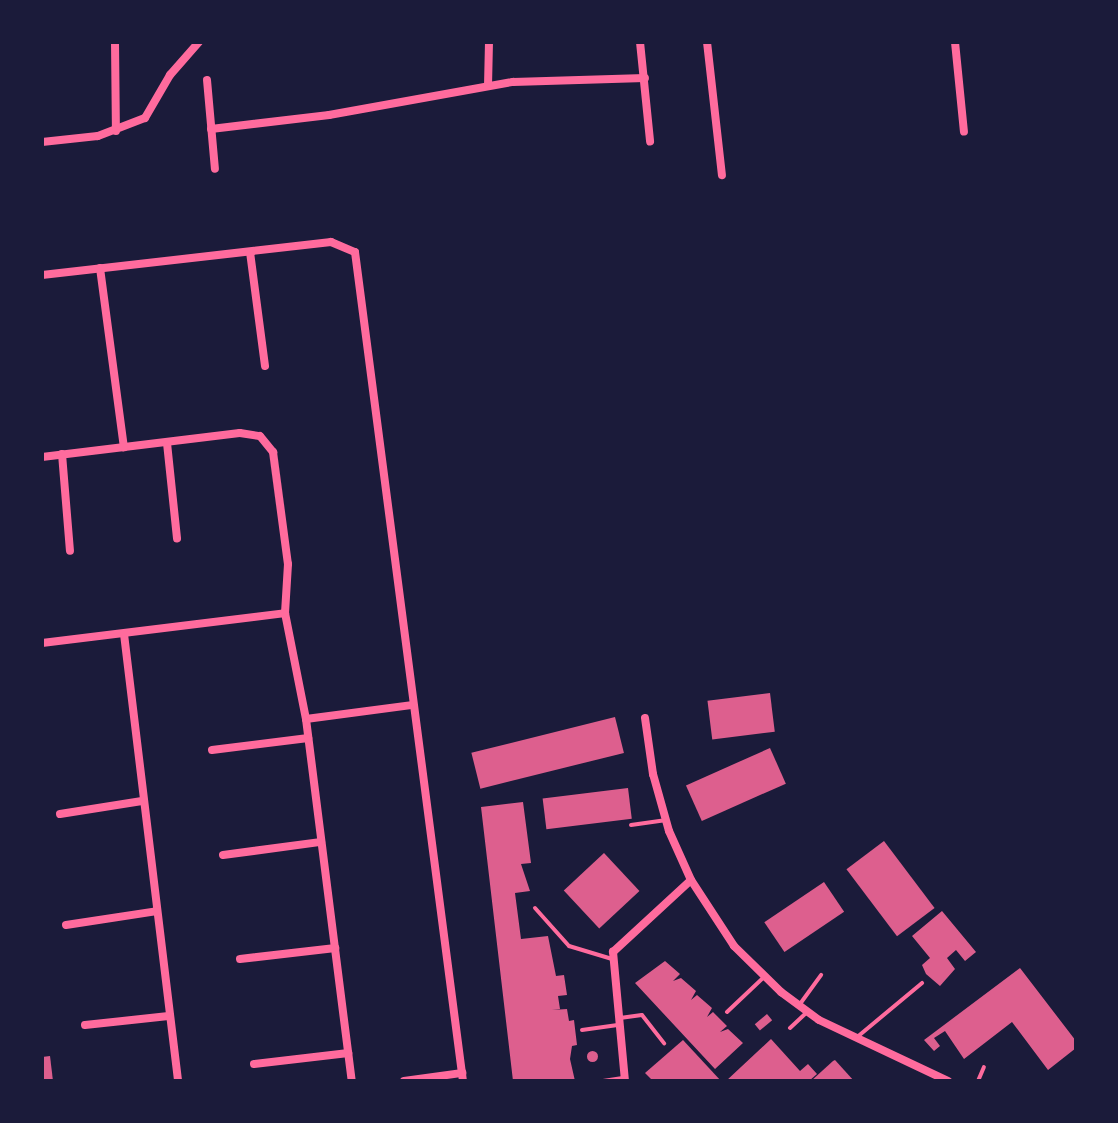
<!DOCTYPE html>
<html>
<head>
<meta charset="utf-8">
<style>
	body { margin:0 }
	#map { position:relative; width:1118px; height:1123px; overflow:hidden; background:#1b1b3a; font-family:"Golos Text",sans-serif }
	div>[style] { position:absolute }
	.building>* { inset:0; background:#dd5f8e; transform-origin:0 0 }
	.round { border-radius:50% }
	.service>* { height:4px; margin:-2px; padding:0 2px; transform-origin:2px; border-radius:2px; background:#ff6b9d }
	.minor>* { height:8px; margin:-4px; padding:0 4px; transform-origin:4px; border-radius:4px; background:#ff6b9d }
	span { translate:-50% -50%; white-space:nowrap; text-align:center; line-height:1.15; -webkit-text-stroke:6px #1b1b3a; paint-order:stroke }
	.frame { position:absolute; inset:0; border:44px solid #1b1b3a; pointer-events:none }
</style>
</head>
<body>
<div id="map">
	<div class="building">
		<i style="left:770px;top:693px;width:39px;height:63px;rotate:83deg"></i>
		<i style="left:615px;top:717px;width:37px;height:148px;rotate:76deg"></i>
		<i style="left:770px;top:748px;width:39px;height:92px;rotate:66deg"></i>
		<i style="left:628px;top:788px;width:31px;height:86px;rotate:83deg"></i>
		<i style="clip-path:polygon(523px 802px,531px 863px,521px 864px,530px 891px,515px 893px,521px 939px,548px 936px,556px 976px,564px 975px,567px 995px,558px 996px,560px 1009px,552px 1010px,567px 1009px,569px 1021px,574px 1020px,577px 1045px,572px 1046px,570px 1059px,575px 1081px,513px 1081px,481px 807px)"></i>
		<i style="left:884px;top:841px;width:84px;height:47px;rotate:53deg"></i>
		<i style="left:604px;top:853px;width:52px;height:55px;rotate:47deg"></i>
		<i style="left:824px;top:882px;width:36px;height:72px;rotate:56deg"></i>
		<i style="clip-path:polygon(942px 911px,976px 952px,965px 961px,956px 950px,947px 958px,955px 969px,940px 986px,926px 974px,922px 965px,930px 958px,912px 936px)"></i>
		<i style="clip-path:polygon(665px 961px,680px 974px,673px 981px,681px 978px,696px 991px,691px 1000px,697px 995px,712px 1008px,707px 1017px,713px 1012px,727px 1026px,720px 1032px,728px 1029px,743px 1043px,715px 1069px,635px 983px)"></i>
		<i style="clip-path:polygon(1020px 968px,1076px 1041px,1076px 1048px,1048px 1070px,1012px 1022px,964px 1059px,945px 1031px,934px 1038px,940px 1046px,934px 1051px,924px 1040px)"></i>
		<i style="left:767px;top:1014px;width:8px;height:16px;rotate:50deg"></i>
		<i style="clip-path:polygon(771px 1039px,800px 1071px,808px 1064px,817px 1074px,809px 1081px,726px 1081px)"></i>
		<i style="clip-path:polygon(683px 1040px,721px 1081px,653px 1081px,645px 1073px)"></i>
		<i class="round" style="left:586.5px;top:1050.5px;width:11px;height:11px"></i>
		<i style="clip-path:polygon(50px 1056px,53px 1081px,42px 1081px,42px 1057px)"></i>
		<i style="clip-path:polygon(835px 1060px,854px 1081px,811px 1081px,833px 1061px)"></i>
	</div>
	<div class="service">
		<i style="left:631px;top:825px;width:34px;rotate:-8deg"></i>
		<i style="left:535px;top:908px;width:51px;rotate:48.2deg"></i>
		<i style="left:569px;top:946px;width:45px;rotate:16.8deg"></i>
		<i style="left:800px;top:1004px;width:36px;rotate:-54deg"></i>
		<i style="left:727px;top:1012px;width:51px;rotate:-43.4deg"></i>
		<i style="left:620px;top:1018px;width:22px;rotate:-8deg"></i>
		<i style="left:642px;top:1015px;width:36px;rotate:52deg"></i>
		<i style="left:790px;top:1028px;width:23px;rotate:-43deg"></i>
		<i style="left:582px;top:1030px;width:36px;rotate:-8deg"></i>
		<i style="left:856px;top:1038px;width:86px;rotate:-39.8deg"></i>
		<i style="left:603px;top:1081px;width:20px;rotate:-9deg"></i>
		<i style="left:978px;top:1081px;width:15px;rotate:-67deg"></i>
	</div>
	<div class="minor">
		<i style="left:115px;top:42px;width:89px;rotate:89.4deg"></i>
		<i style="left:640px;top:42px;width:100px;rotate:84.2deg"></i>
		<i style="left:707px;top:42px;width:134px;rotate:83.6deg"></i>
		<i style="left:955px;top:42px;width:90px;rotate:84.3deg"></i>
		<i style="left:207px;top:80px;width:89px;rotate:84.9deg"></i>
		<i style="left:488px;top:86px;width:44px;rotate:-88.7deg"></i>
		<i style="left:211px;top:129px;width:119px;rotate:-6.8deg"></i>
		<i style="left:329px;top:115px;width:187px;rotate:-10.2deg"></i>
		<i style="left:513px;top:82px;width:132px;rotate:-1.7deg"></i>
		<i style="left:42px;top:142px;width:56px;rotate:-6.1deg"></i>
		<i style="left:98px;top:136px;width:50px;rotate:-21deg"></i>
		<i style="left:145px;top:118px;width:50px;rotate:-59.8deg"></i>
		<i style="left:170px;top:75px;width:44px;rotate:-48.7deg"></i>
		<i style="left:250px;top:252px;width:115px;rotate:82.5deg"></i>
		<i style="left:100px;top:268px;width:181px;rotate:82.4deg"></i>
		<i style="left:42px;top:275px;width:291px;rotate:-6.5deg"></i>
		<i style="left:331px;top:242px;width:26px;rotate:23deg"></i>
		<i style="left:355px;top:252px;width:836px;rotate:82.58deg"></i>
		<i style="left:167px;top:443px;width:96px;rotate:84deg"></i>
		<i style="left:62px;top:454px;width:97px;rotate:85.3deg"></i>
		<i style="left:42px;top:457px;width:199px;rotate:-6.9deg"></i>
		<i style="left:240px;top:433px;width:20px;rotate:9deg"></i>
		<i style="left:260px;top:436px;width:21px;rotate:51deg"></i>
		<i style="left:273px;top:452px;width:113px;rotate:82.4deg"></i>
		<i style="left:288px;top:564px;width:49px;rotate:93.5deg"></i>
		<i style="left:285px;top:613px;width:108px;rotate:78.8deg"></i>
		<i style="left:306px;top:719px;width:365px;rotate:82.8deg"></i>
		<i style="left:124px;top:634px;width:450px;rotate:83.1deg"></i>
		<i style="left:42px;top:643px;width:245px;rotate:-7deg"></i>
		<i style="left:645px;top:718px;width:57px;rotate:81.9deg"></i>
		<i style="left:653px;top:774px;width:59px;rotate:74.3deg"></i>
		<i style="left:669px;top:831px;width:54px;rotate:65.8deg"></i>
		<i style="left:691px;top:880px;width:79px;rotate:56.9deg"></i>
		<i style="left:734px;top:946px;width:66px;rotate:44.4deg"></i>
		<i style="left:781px;top:992px;width:47px;rotate:36.4deg"></i>
		<i style="left:819px;top:1020px;width:143px;rotate:25.3deg"></i>
		<i style="left:306px;top:719px;width:108px;rotate:-7.5deg"></i>
		<i style="left:212px;top:750px;width:97px;rotate:-7.1deg"></i>
		<i style="left:60px;top:814px;width:83px;rotate:-9deg"></i>
		<i style="left:223px;top:855px;width:99px;rotate:-7.6deg"></i>
		<i style="left:66px;top:925px;width:92px;rotate:-8.7deg"></i>
		<i style="left:240px;top:959px;width:96px;rotate:-6.6deg"></i>
		<i style="left:85px;top:1025px;width:84px;rotate:-6.1deg"></i>
		<i style="left:254px;top:1064px;width:95px;rotate:-6.7deg"></i>
		<i style="left:404px;top:1081px;width:59px;rotate:-7.9deg"></i>
		<i style="left:625px;top:1081px;width:130px;rotate:-95.3deg"></i>
		<i style="left:613px;top:952px;width:106px;rotate:-42.7deg"></i>
	</div>
	<div class="frame"></div>
</div>
</body>
</html>
